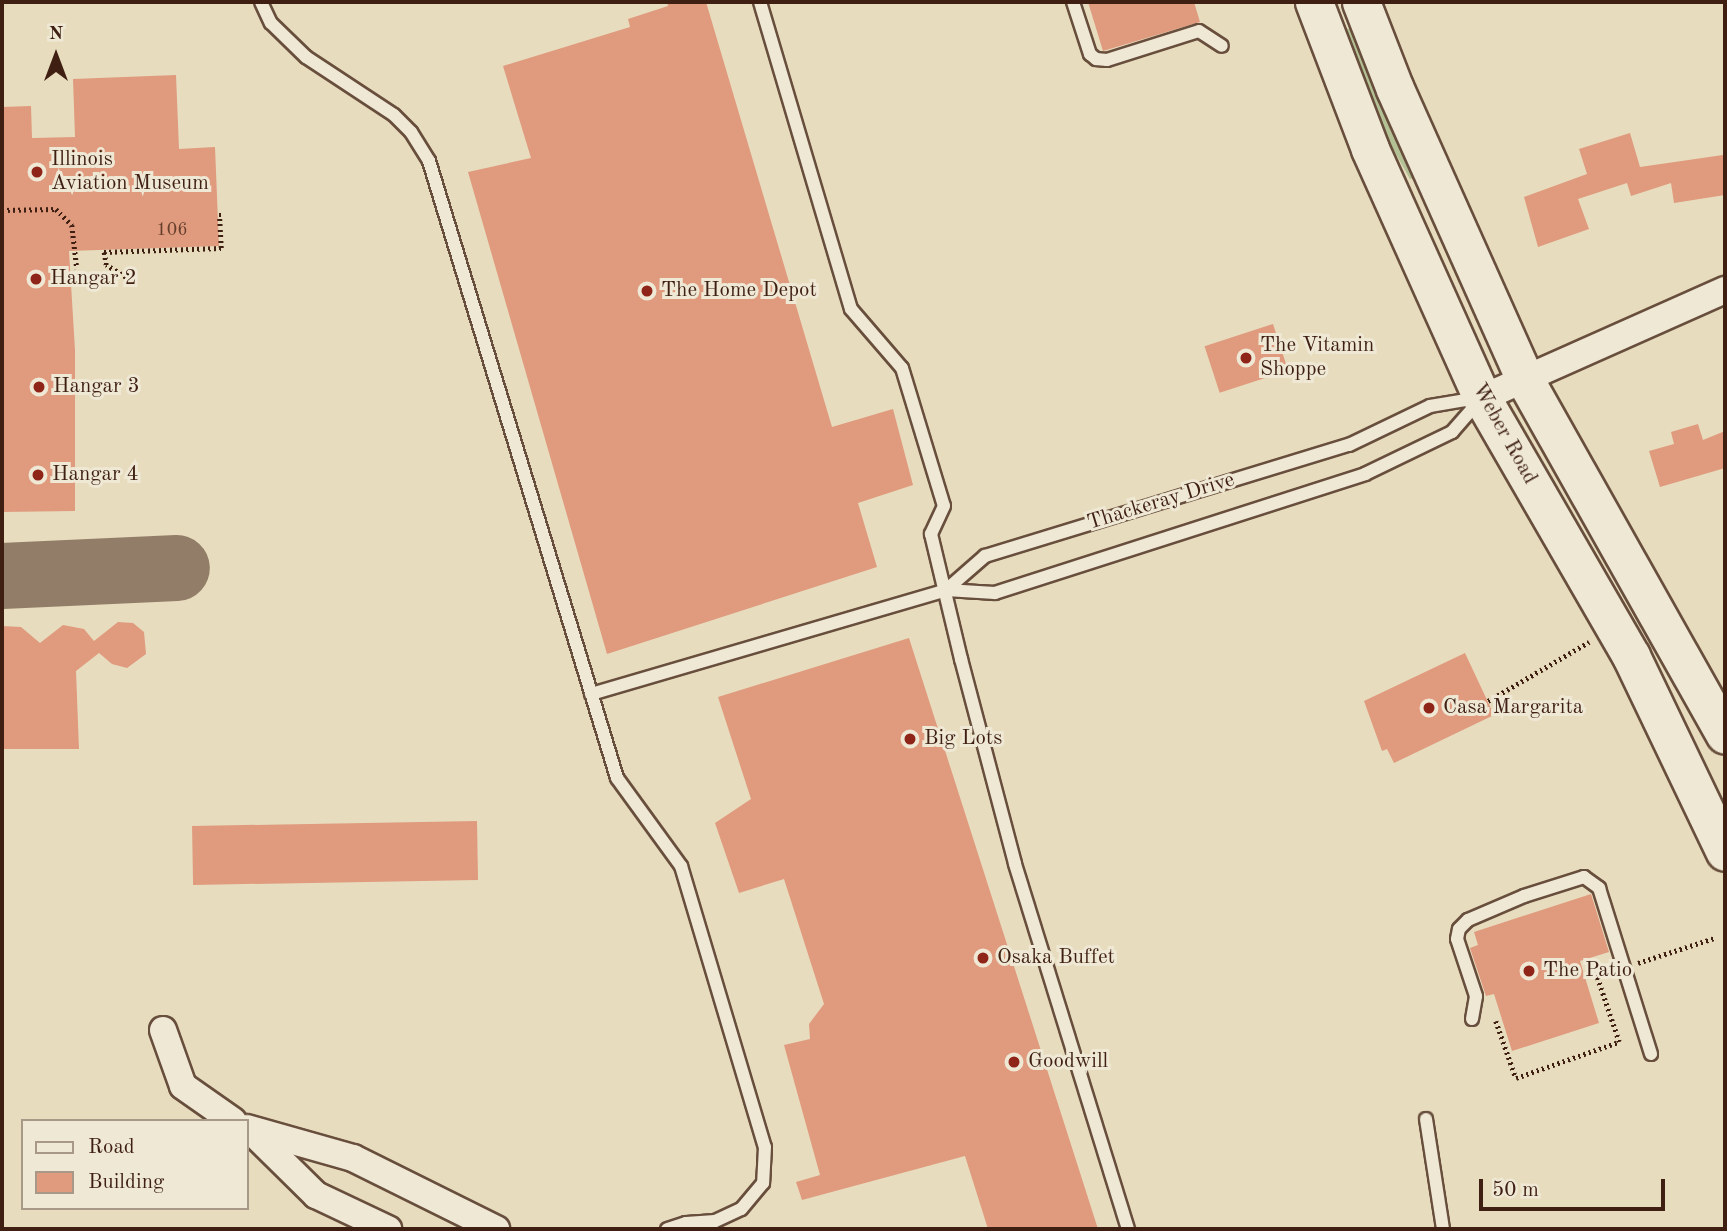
<!DOCTYPE html>
<html>
<head>
<meta charset="utf-8">
<style>
	body { margin:0 }
	#map { position:relative; width:1727px; height:1231px; overflow:hidden; background:#e7dcbe; font-family:"Old Standard TT",serif }
	div>[style] { position:absolute }
	.green>* { inset:0; background:#b3c194 }
	.taxiway>* { height:66px; margin:-33px; padding:0 33px; transform-origin:33px; border-radius:33px; background:#927e68 }
	.building>* { inset:0; background:#e09a7e; transform-origin:0 0 }
	.path>* { height:4.5px; margin-top:-2.25px; transform-origin:0; background:repeating-linear-gradient(90deg,#3e1f11 0 2px,transparent 0 5.5px) }
	.roads { filter:drop-shadow(2px 0 #684e3c) drop-shadow(-2px 0 #684e3c) drop-shadow(0 2px #684e3c) drop-shadow(0 -2px #684e3c) }
	.lane>* { height:12px; margin:-6px; padding:0 6px; transform-origin:6px; border-radius:6px; background:#efe8d5 }
	.street>* { height:26px; margin:-13px; padding:0 13px; transform-origin:13px; border-radius:13px; background:#efe8d5 }
	.secondary>* { height:37px; margin:-18.5px; padding:0 18.5px; transform-origin:18.5px; border-radius:18.5px; background:#efe8d5 }
	.dots>* { width:19px; height:19px; translate:-50% -50%; box-sizing:border-box; border:4px solid #efe8d5; border-radius:50% }
	span { translate:-50% -50%; white-space:nowrap; text-align:center; line-height:1.15; -webkit-text-stroke:6px #efe8d5; paint-order:stroke }
	.number-label { font-size:18px; color:#663e2c }
	.number-label span { -webkit-text-stroke-width:0 }
	.poi-label { font-size:21px; color:#3e1f11 }
	.left { translate:0 -50%; text-align:left }
	.street-label { font-size:21px; color:#3e1f11 }
	.frame { position:absolute; inset:0; border:4px solid #3e1f11; pointer-events:none }
	.legend { position:absolute; left:21px; top:1119px; width:228px; height:91px; box-sizing:border-box; background:#efe8d5; border:2px solid #a89887; margin:0; padding:9px 12px; list-style:none; font-size:21px; color:#3e1f11 }
	.legend li { display:flex; align-items:center; gap:14px; height:35px }
	.legend b { width:35px; border:2px solid #a89887 }
	.north { position:absolute; left:21px; top:21px; width:70px; height:70px; -webkit-text-stroke:5px #efe8d5; paint-order:stroke; rotate:0deg; font-size:19px; font-weight:700; line-height:28px; text-align:center; color:#3e1f11 }
	.north::after { content:''; display:block; margin:auto; width:24px; height:32px; background:#3e1f11; clip-path:polygon(50% 0,100% 100%,50% 72%,0 100%) }
	.scale { position:absolute; left:1479px; top:1179px; width:186px; height:32px; box-sizing:border-box; border:4px solid #3e1f11; border-top:0; padding-left:9px; font-size:21px; line-height:24px; white-space:nowrap; color:#3e1f11; -webkit-text-stroke:5px #efe8d5; paint-order:stroke }
</style>
</head>
<body>
<div id="map">
	<div class="green">
		<i style="clip-path:polygon(1352px 27px,1384px 107px,1414px 178px,1410px 179px,1371px 110px,1351px 57px,1347px 29px)"></i>
	</div>
	<div class="taxiway">
		<i style="left:2px;top:576px;width:175px;rotate:-2.6deg"></i>
	</div>
	<div class="building">
		<i style="clip-path:polygon(667px 2px,706px 2px,832px 427px,893px 409px,913px 485px,858px 503px,877px 567px,607px 654px,468px 172px,531px 158px,503px 66px,630px 27px,628px 19px,668px 6px)"></i>
		<i style="clip-path:polygon(1088px 2px,1194px 2px,1200px 22px,1103px 51px)"></i>
		<i style="clip-path:polygon(176px 75px,179px 149px,215px 147px,219px 246px,69px 251px,75px 350px,75px 511px,2px 512px,2px 107px,31px 106px,32px 138px,75px 137px,73px 79px)"></i>
		<i style="clip-path:polygon(1630px 133px,1640px 167px,1723px 155px,1725px 195px,1674px 203px,1671px 183px,1631px 196px,1627px 183px,1578px 199px,1589px 229px,1538px 247px,1524px 197px,1587px 174px,1579px 149px)"></i>
		<i style="left:1273px;top:324px;width:49px;height:72px;rotate:72deg"></i>
		<i style="clip-path:polygon(1698px 424px,1703px 440px,1725px 431px,1725px 468px,1660px 487px,1649px 451px,1674px 444px,1671px 432px)"></i>
		<i style="clip-path:polygon(118px 622px,133px 623px,144px 632px,146px 654px,127px 668px,112px 664px,99px 653px,76px 671px,79px 749px,2px 749px,2px 626px,21px 627px,40px 643px,63px 625px,84px 629px,94px 641px)"></i>
		<i style="clip-path:polygon(909px 638px,1098px 1229px,988px 1229px,965px 1156px,802px 1200px,796px 1182px,820px 1175px,784px 1045px,810px 1039px,809px 1024px,824px 1004px,784px 879px,739px 893px,715px 823px,751px 799px,718px 697px)"></i>
		<i style="clip-path:polygon(1465px 653px,1494px 715px,1394px 763px,1387px 749px,1382px 751px,1364px 701px)"></i>
		<i style="left:477px;top:821px;width:59px;height:285px;rotate:89deg"></i>
		<i style="clip-path:polygon(1591px 894px,1609px 952px,1580px 961px,1599px 1023px,1512px 1051px,1494px 994px,1486px 996px,1470px 948px,1478px 945px,1474px 932px)"></i>
	</div>
	<div class="path">
		<i style="left:2px;top:210px;width:54px;rotate:-1.1deg"></i>
		<i style="left:56px;top:209px;width:23px;rotate:45deg"></i>
		<i style="left:72px;top:225px;width:44px;rotate:83.5deg"></i>
		<i style="left:135px;top:283px;width:34px;rotate:-148deg"></i>
		<i style="left:106px;top:265px;width:13px;rotate:-99deg"></i>
		<i style="left:104px;top:252px;width:117px;rotate:-2deg"></i>
		<i style="left:221px;top:248px;width:33px;rotate:-93deg"></i>
		<i style="left:219px;top:215px;width:6px"></i>
		<i style="left:1488px;top:701px;width:117px;rotate:-30.3deg"></i>
		<i style="left:1638px;top:963px;width:80px;rotate:-18.2deg"></i>
		<i style="left:1496px;top:1021px;width:60px;rotate:70.7deg"></i>
		<i style="left:1516px;top:1078px;width:109px;rotate:-19.3deg"></i>
		<i style="left:1619px;top:1042px;width:69px;rotate:-108.7deg"></i>
		<i style="left:1597px;top:977px;width:11px;rotate:-22deg"></i>
	</div>
	<div class="roads">
		<div class="lane">
			<i style="left:261px;top:2px;width:23px;rotate:65deg"></i>
			<i style="left:271px;top:23px;width:49px;rotate:44.2deg"></i>
			<i style="left:306px;top:57px;width:105px;rotate:33.4deg"></i>
			<i style="left:394px;top:115px;width:24px;rotate:45deg"></i>
			<i style="left:411px;top:132px;width:34px;rotate:58deg"></i>
			<i style="left:429px;top:161px;width:645px;rotate:73.05deg"></i>
			<i style="left:617px;top:778px;width:109px;rotate:54deg"></i>
			<i style="left:681px;top:866px;width:293px;rotate:73.4deg"></i>
			<i style="left:765px;top:1147px;width:36px;rotate:93deg"></i>
			<i style="left:763px;top:1183px;width:34px;rotate:130deg"></i>
			<i style="left:741px;top:1209px;width:29px;rotate:155deg"></i>
			<i style="left:715px;top:1221px;width:29px;rotate:176deg"></i>
			<i style="left:686px;top:1223px;width:20px;rotate:162deg"></i>
			<i style="left:760px;top:2px;width:320px;rotate:73.5deg"></i>
			<i style="left:851px;top:309px;width:78px;rotate:49.2deg"></i>
			<i style="left:902px;top:368px;width:144px;rotate:73.1deg"></i>
			<i style="left:944px;top:506px;width:31px;rotate:115deg"></i>
			<i style="left:931px;top:534px;width:129px;rotate:76.5deg"></i>
			<i style="left:961px;top:659px;width:212px;rotate:75.2deg"></i>
			<i style="left:1015px;top:864px;width:382px;rotate:72.8deg"></i>
			<i style="left:1073px;top:2px;width:55px;rotate:71.9deg"></i>
			<i style="left:1090px;top:54px;width:8px;rotate:40deg"></i>
			<i style="left:1096px;top:59px;width:11px;rotate:5deg"></i>
			<i style="left:1107px;top:60px;width:96px;rotate:-17.5deg"></i>
			<i style="left:1199px;top:31px;width:27px;rotate:33deg"></i>
			<i style="left:946px;top:590px;width:49px;rotate:3.5deg"></i>
			<i style="left:995px;top:593px;width:389px;rotate:-17.8deg"></i>
			<i style="left:1365px;top:474px;width:97px;rotate:-25.8deg"></i>
			<i style="left:1452px;top:432px;width:43px;rotate:-48.8deg"></i>
			<i style="left:591px;top:694px;width:370px;rotate:-16.3deg"></i>
			<i style="left:946px;top:590px;width:52px;rotate:-41.1deg"></i>
			<i style="left:985px;top:556px;width:381px;rotate:-17deg"></i>
			<i style="left:1349px;top:445px;width:90px;rotate:-25.7deg"></i>
			<i style="left:1430px;top:406px;width:49px;rotate:-9.5deg"></i>
			<i style="left:1472px;top:1019px;width:23px;rotate:-80deg"></i>
			<i style="left:1476px;top:996px;width:60px;rotate:-108.4deg"></i>
			<i style="left:1457px;top:939px;width:10px;rotate:-79deg"></i>
			<i style="left:1459px;top:929px;width:13px;rotate:-45deg"></i>
			<i style="left:1468px;top:920px;width:61px;rotate:-23.2deg"></i>
			<i style="left:1524px;top:896px;width:63px;rotate:-17.6deg"></i>
			<i style="left:1584px;top:877px;width:19px;rotate:36deg"></i>
			<i style="left:1599px;top:888px;width:174px;rotate:72.6deg"></i>
			<i style="left:1426px;top:1119px;width:111px;rotate:81.2deg"></i>
		</div>
		<div class="street">
			<i style="left:1482px;top:398px;width:266px;rotate:-24deg"></i>
			<i style="left:163px;top:1030px;width:59px;rotate:70.3deg"></i>
			<i style="left:183px;top:1086px;width:61px;rotate:35deg"></i>
			<i style="left:247px;top:1128px;width:110px;rotate:15.8deg"></i>
			<i style="left:353px;top:1158px;width:160px;rotate:26.4deg"></i>
			<i style="left:250px;top:1130px;width:93px;rotate:44.6deg"></i>
			<i style="left:316px;top:1195px;width:80px;rotate:25.3deg"></i>
		</div>
		<div class="secondary">
			<i style="left:1314px;top:2px;width:157px;rotate:69.1deg"></i>
			<i style="left:1370px;top:149px;width:273px;rotate:65.8deg"></i>
			<i style="left:1482px;top:398px;width:298px;rotate:60deg"></i>
			<i style="left:1631px;top:656px;width:217px;rotate:64.4deg"></i>
			<i style="left:1361px;top:2px;width:93px;rotate:68.7deg"></i>
			<i style="left:1395px;top:89px;width:319px;rotate:65.9deg"></i>
			<i style="left:1525px;top:380px;width:407px;rotate:60.6deg"></i>
		</div>
	</div>
	<div class="dots">
		<i style="left:37px;top:172px;background:#8f2418"></i>
		<i style="left:36px;top:279px;background:#8f2418"></i>
		<i style="left:647px;top:291px;background:#8f2418"></i>
		<i style="left:1246px;top:358px;background:#8f2418"></i>
		<i style="left:39px;top:387px;background:#8f2418"></i>
		<i style="left:38px;top:475px;background:#8f2418"></i>
		<i style="left:1429px;top:708px;background:#8f2418"></i>
		<i style="left:910px;top:739px;background:#8f2418"></i>
		<i style="left:983px;top:958px;background:#8f2418"></i>
		<i style="left:1529px;top:971px;background:#8f2418"></i>
		<i style="left:1014px;top:1062px;background:#8f2418"></i>
	</div>
	<div class="number-label">
		<span style="left:172px;top:230px">106</span>
	</div>
	<div class="poi-label">
		<span class="left" style="left:51px;top:172px">Illinois<br>Aviation Museum</span>
		<span class="left" style="left:50px;top:279px">Hangar 2</span>
		<span class="left" style="left:661px;top:291px">The Home Depot</span>
		<span class="left" style="left:1260px;top:358px">The Vitamin<br>Shoppe</span>
		<span class="left" style="left:53px;top:387px">Hangar 3</span>
		<span class="left" style="left:52px;top:475px">Hangar 4</span>
		<span class="left" style="left:1443px;top:708px">Casa Margarita</span>
		<span class="left" style="left:924px;top:739px">Big Lots</span>
		<span class="left" style="left:997px;top:958px">Osaka Buffet</span>
		<span class="left" style="left:1543px;top:971px">The Patio</span>
		<span class="left" style="left:1028px;top:1062px">Goodwill</span>
	</div>
	<div class="street-label">
		<span style="left:1504px;top:434px;rotate:61deg">Weber Road</span>
		<span style="left:1161px;top:502px;rotate:-17deg">Thackeray Drive</span>
	</div>
	<div class="frame"></div>
	<ul class="legend">
	<li><b style="height:9px;background:#efe8d5"></b>Road</li>
	<li><b style="height:19px;background:#e09a7e"></b>Building</li>
	</ul>
	<div class="north">N</div>
	<div class="scale">50 m</div>
</div>
</body>
</html>
